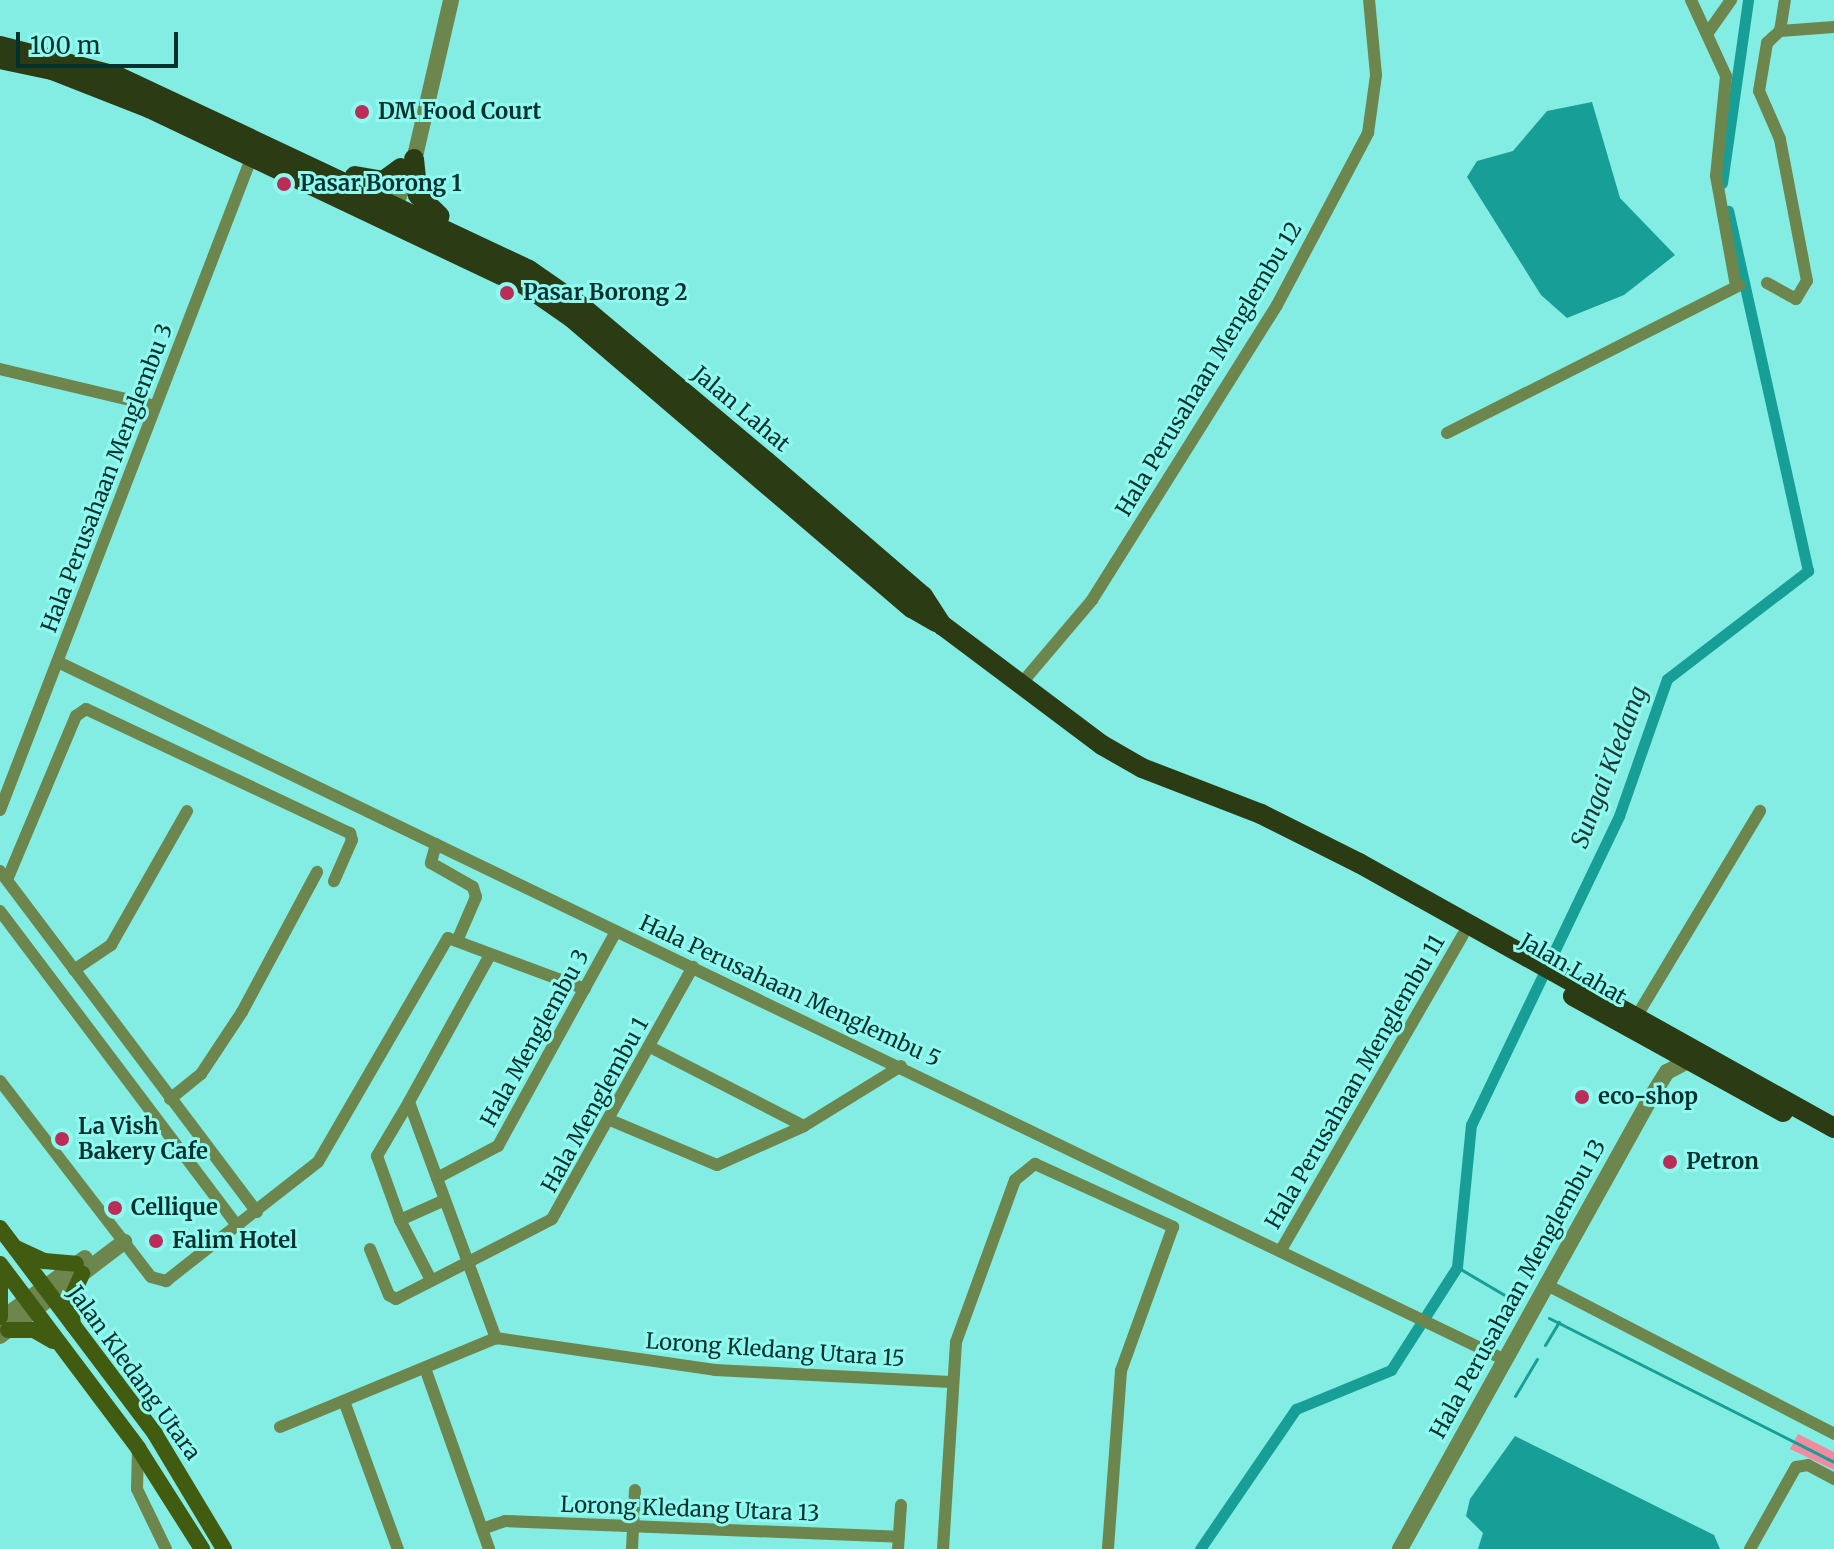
<!DOCTYPE html>
<html>
<head>
<meta charset="utf-8">
<style>
	body { margin:0 }
	#map { position:relative; width:1834px; height:1549px; overflow:hidden; background:#83ede3; font-family:Merriweather,serif }
	div>[style] { position:absolute }
	.green>* { inset:0; background:#f18ca0 }
	.water>* { inset:0; background:#179e96 }
	.stream>* { height:3px; margin:-1.5px; padding:0 1.5px; transform-origin:1.5px; border-radius:1.5px; background:#179e96 }
	.canal>* { height:11px; margin:-5.5px; padding:0 5.5px; transform-origin:5.5px; border-radius:5.5px; background:#179e96 }
	.minor>* { height:12px; margin:-6px; padding:0 6px; transform-origin:6px; border-radius:6px; background:#6d864d }
	.tertiary>* { height:16px; margin:-8px; padding:0 8px; transform-origin:8px; border-radius:8px; background:#6d864d }
	.secondary>* { height:16px; margin:-8px; padding:0 8px; transform-origin:8px; border-radius:8px; background:#415c10 }
	.primary>* { height:20px; margin:-10px; padding:0 10px; transform-origin:10px; border-radius:10px; background:#2b3b13 }
	.dots>* { width:22px; height:22px; translate:-50% -50%; box-sizing:border-box; border:4px solid #90faf0; border-radius:50% }
	span { translate:-50% -50%; white-space:nowrap; text-align:center; line-height:1.15; -webkit-text-stroke:6px #90faf0; paint-order:stroke }
	.poi-label { font-size:22px; color:#00312e; font-weight:700 }
	.left { translate:0 -50%; text-align:left }
	.street-label { font-size:22px; color:#00312e }
	.water-label { font-size:24px; color:#1f3937; font-style:italic }
	.scale { position:absolute; left:16px; top:32px; width:162px; height:36px; box-sizing:border-box; border:4px solid #00312e; border-top:0; padding-left:10px; font-size:24px; line-height:28px; white-space:nowrap; color:#00312e; -webkit-text-stroke:6px #90faf0; paint-order:stroke }
</style>
</head>
<body>
<div id="map">
	<div class="green">
		<i style="clip-path:polygon(1798px 1434px,1834px 1452px,1834px 1470px,1790px 1449px)"></i>
	</div>
	<div class="water">
		<i style="clip-path:polygon(1592px 102px,1620px 198px,1675px 255px,1624px 295px,1567px 318px,1541px 295px,1467px 177px,1477px 161px,1513px 151px,1547px 111px)"></i>
		<i style="clip-path:polygon(1515px 1436px,1714px 1535px,1720px 1549px,1478px 1549px,1483px 1533px,1466px 1516px,1470px 1499px)"></i>
	</div>
	<div class="stream">
		<i style="left:1457px;top:1267px;width:65px;rotate:30.5deg"></i>
		<i style="left:1549px;top:1318px;width:319px;rotate:26.8deg"></i>
		<i style="left:1545px;top:1345px;width:27px;rotate:-59deg"></i>
		<i style="left:1515px;top:1396px;width:43px;rotate:-59.3deg"></i>
	</div>
	<div class="canal">
		<i style="left:1722px;top:183px;width:185px;rotate:-81.9deg"></i>
		<i style="left:1200px;top:1549px;width:170px;rotate:-55.6deg"></i>
		<i style="left:1296px;top:1409px;width:103px;rotate:-22.3deg"></i>
		<i style="left:1391px;top:1370px;width:122px;rotate:-57.3deg"></i>
		<i style="left:1457px;top:1267px;width:143px;rotate:-84.4deg"></i>
		<i style="left:1471px;top:1125px;width:343px;rotate:-64.4deg"></i>
		<i style="left:1619px;top:816px;width:145px;rotate:-70.7deg"></i>
		<i style="left:1667px;top:679px;width:178px;rotate:-37.5deg"></i>
		<i style="left:1808px;top:571px;width:369px;rotate:-102.5deg"></i>
	</div>
	<div class="minor">
		<i style="left:1691px;top:0;width:84px;rotate:65.3deg"></i>
		<i style="left:1726px;top:76px;width:100px;rotate:95.7deg"></i>
		<i style="left:1716px;top:176px;width:112px;rotate:79.7deg"></i>
		<i style="left:1780px;top:31px;width:54px;rotate:-4.2deg"></i>
		<i style="left:1780px;top:31px;width:31px;rotate:-81deg"></i>
		<i style="left:1707px;top:34px;width:42px;rotate:-54.8deg"></i>
		<i style="left:1767px;top:283px;width:33px;rotate:29deg"></i>
		<i style="left:1796px;top:299px;width:21px;rotate:-59deg"></i>
		<i style="left:1807px;top:281px;width:145px;rotate:-100.8deg"></i>
		<i style="left:1780px;top:139px;width:52px;rotate:-113.6deg"></i>
		<i style="left:1759px;top:91px;width:49px;rotate:-80.5deg"></i>
		<i style="left:1767px;top:43px;width:18px;rotate:-43deg"></i>
		<i style="left:0;top:369px;width:159px;rotate:13.4deg"></i>
		<i style="left:1447px;top:433px;width:328px;rotate:-26.8deg"></i>
		<i style="left:58px;top:662px;width:1604px;rotate:25.75deg"></i>
		<i style="left:1020px;top:685px;width:111px;rotate:-49.7deg"></i>
		<i style="left:1092px;top:600px;width:348px;rotate:-57.9deg"></i>
		<i style="left:1277px;top:305px;width:195px;rotate:-62.1deg"></i>
		<i style="left:1368px;top:133px;width:59px;rotate:-82.1deg"></i>
		<i style="left:1376px;top:75px;width:75px;rotate:-95.3deg"></i>
		<i style="left:0;top:810px;width:698px;rotate:-68.92deg"></i>
		<i style="left:436px;top:844px;width:20px;rotate:105deg"></i>
		<i style="left:431px;top:863px;width:48px;rotate:29.7deg"></i>
		<i style="left:473px;top:887px;width:10px;rotate:73deg"></i>
		<i style="left:476px;top:897px;width:48px;rotate:113.4deg"></i>
		<i style="left:0;top:871px;width:427px;rotate:53deg"></i>
		<i style="left:7px;top:880px;width:178px;rotate:-67.2deg"></i>
		<i style="left:76px;top:716px;width:12px;rotate:-35deg"></i>
		<i style="left:86px;top:709px;width:292px;rotate:25.2deg"></i>
		<i style="left:350px;top:833px;width:7px;rotate:74deg"></i>
		<i style="left:352px;top:840px;width:45px;rotate:113.7deg"></i>
		<i style="left:0;top:911px;width:396px;rotate:53deg"></i>
		<i style="left:490px;top:955px;width:168px;rotate:118.9deg"></i>
		<i style="left:409px;top:1102px;width:252px;rotate:69.8deg"></i>
		<i style="left:74px;top:970px;width:45px;rotate:-34deg"></i>
		<i style="left:111px;top:945px;width:154px;rotate:-60.4deg"></i>
		<i style="left:1638px;top:1014px;width:237px;rotate:-59deg"></i>
		<i style="left:650px;top:1047px;width:173px;rotate:27.2deg"></i>
		<i style="left:0;top:1081px;width:247px;rotate:52.4deg"></i>
		<i style="left:151px;top:1277px;width:16px;rotate:15deg"></i>
		<i style="left:166px;top:1281px;width:193px;rotate:-38.1deg"></i>
		<i style="left:318px;top:1162px;width:259px;rotate:-59.9deg"></i>
		<i style="left:448px;top:938px;width:146px;rotate:20.4deg"></i>
		<i style="left:170px;top:1099px;width:40px;rotate:-39deg"></i>
		<i style="left:201px;top:1074px;width:74px;rotate:-56.5deg"></i>
		<i style="left:242px;top:1012px;width:159px;rotate:-61.8deg"></i>
		<i style="left:409px;top:1102px;width:63px;rotate:120.7deg"></i>
		<i style="left:377px;top:1156px;width:68px;rotate:70.2deg"></i>
		<i style="left:400px;top:1220px;width:65px;rotate:62.7deg"></i>
		<i style="left:610px;top:1120px;width:116px;rotate:22.8deg"></i>
		<i style="left:717px;top:1165px;width:95px;rotate:-24.1deg"></i>
		<i style="left:804px;top:1126px;width:114px;rotate:-31.7deg"></i>
		<i style="left:437px;top:1178px;width:69px;rotate:-27.7deg"></i>
		<i style="left:498px;top:1146px;width:245px;rotate:-61.2deg"></i>
		<i style="left:400px;top:1220px;width:49px;rotate:-24deg"></i>
		<i style="left:370px;top:1249px;width:50px;rotate:67.6deg"></i>
		<i style="left:389px;top:1295px;width:8px;rotate:30deg"></i>
		<i style="left:396px;top:1299px;width:175px;rotate:-27.1deg"></i>
		<i style="left:552px;top:1219px;width:289px;rotate:-60.8deg"></i>
		<i style="left:1281px;top:1250px;width:364px;rotate:-60deg"></i>
		<i style="left:1545px;top:1284px;width:326px;rotate:27.4deg"></i>
		<i style="left:425px;top:1368px;width:192px;rotate:70.5deg"></i>
		<i style="left:344px;top:1401px;width:158px;rotate:70deg"></i>
		<i style="left:280px;top:1427px;width:234px;rotate:-22.4deg"></i>
		<i style="left:496px;top:1338px;width:221px;rotate:8.3deg"></i>
		<i style="left:715px;top:1370px;width:236px;rotate:2.9deg"></i>
		<i style="left:138px;top:1448px;width:41px;rotate:91.4deg"></i>
		<i style="left:137px;top:1489px;width:67px;rotate:64.2deg"></i>
		<i style="left:482px;top:1529px;width:24px;rotate:-19deg"></i>
		<i style="left:505px;top:1521px;width:394px;rotate:2.3deg"></i>
		<i style="left:632px;top:1549px;width:59px;rotate:-87.1deg"></i>
		<i style="left:898px;top:1549px;width:44px;rotate:-86.1deg"></i>
		<i style="left:943px;top:1549px;width:207px;rotate:-86.4deg"></i>
		<i style="left:956px;top:1342px;width:172px;rotate:-70deg"></i>
		<i style="left:1015px;top:1180px;width:26px;rotate:-39deg"></i>
		<i style="left:1035px;top:1164px;width:152px;rotate:24.5deg"></i>
		<i style="left:1173px;top:1227px;width:153px;rotate:109.9deg"></i>
		<i style="left:1121px;top:1371px;width:178px;rotate:94.2deg"></i>
		<i style="left:1750px;top:1549px;width:94px;rotate:-60.7deg"></i>
		<i style="left:1796px;top:1467px;width:12px;rotate:-9deg"></i>
		<i style="left:1808px;top:1465px;width:30px;rotate:28deg"></i>
	</div>
	<div class="tertiary">
		<i style="left:396px;top:204px;width:56px;rotate:-69deg"></i>
		<i style="left:416px;top:152px;width:156px;rotate:-77deg"></i>
		<i style="left:0;top:1320px;width:105px;rotate:-36.1deg"></i>
		<i style="left:0;top:1336px;width:156px;rotate:-37.2deg"></i>
		<i style="left:1400px;top:1549px;width:515px;rotate:-60.95deg"></i>
		<i style="left:1650px;top:1099px;width:32px;rotate:-58deg"></i>
		<i style="left:1667px;top:1072px;width:21px;rotate:-28deg"></i>
	</div>
	<div class="secondary">
		<i style="left:0;top:1228px;width:258px;rotate:53deg"></i>
		<i style="left:155px;top:1434px;width:134px;rotate:59deg"></i>
		<i style="left:16px;top:1248px;width:31px;rotate:25deg"></i>
		<i style="left:44px;top:1261px;width:32px;rotate:5deg"></i>
		<i style="left:0;top:1264px;width:230px;rotate:53.1deg"></i>
		<i style="left:138px;top:1448px;width:120px;rotate:57.6deg"></i>
		<i style="left:0;top:1284px;width:33px;rotate:90deg"></i>
		<i style="left:73px;top:1325px;width:24px;rotate:-97deg"></i>
		<i style="left:70px;top:1301px;width:30px;rotate:-66deg"></i>
		<i style="left:8px;top:1330px;width:26px"></i>
		<i style="left:34px;top:1330px;width:22px;rotate:30deg"></i>
	</div>
	<div class="primary">
		<i style="left:0;top:46px;width:121px;rotate:14.4deg"></i>
		<i style="left:117px;top:76px;width:455px;rotate:25.2deg"></i>
		<i style="left:529px;top:270px;width:63px;rotate:34.7deg"></i>
		<i style="left:581px;top:306px;width:241px;rotate:40deg"></i>
		<i style="left:766px;top:461px;width:207px;rotate:40.7deg"></i>
		<i style="left:923px;top:596px;width:35px;rotate:57deg"></i>
		<i style="left:942px;top:625px;width:200px;rotate:36.9deg"></i>
		<i style="left:1102px;top:745px;width:46px;rotate:29.9deg"></i>
		<i style="left:1142px;top:768px;width:128px;rotate:21.1deg"></i>
		<i style="left:1261px;top:814px;width:110px;rotate:26.6deg"></i>
		<i style="left:1359px;top:863px;width:544px;rotate:29.16deg"></i>
		<i style="left:0;top:59px;width:53px;rotate:11.9deg"></i>
		<i style="left:52px;top:70px;width:104px;rotate:21.4deg"></i>
		<i style="left:149px;top:108px;width:390px;rotate:25.4deg"></i>
		<i style="left:414px;top:159px;width:36px;rotate:84deg"></i>
		<i style="left:418px;top:195px;width:30px;rotate:44deg"></i>
		<i style="left:355px;top:176px;width:28px;rotate:10deg"></i>
		<i style="left:383px;top:181px;width:22px;rotate:-36deg"></i>
		<i style="left:493px;top:263px;width:96px;rotate:34.8deg"></i>
		<i style="left:572px;top:318px;width:447px;rotate:40.5deg"></i>
		<i style="left:912px;top:608px;width:28px;rotate:30deg"></i>
		<i style="left:1573px;top:996px;width:240px;rotate:28.9deg"></i>
	</div>
	<div class="dots">
		<i style="left:362px;top:112px;background:#bb2c58"></i>
		<i style="left:284px;top:184px;background:#bb2c58"></i>
		<i style="left:507px;top:293px;background:#bb2c58"></i>
		<i style="left:1582px;top:1097px;background:#bb2c58"></i>
		<i style="left:62px;top:1139px;background:#bb2c58"></i>
		<i style="left:1670px;top:1162px;background:#bb2c58"></i>
		<i style="left:115px;top:1208px;background:#bb2c58"></i>
		<i style="left:156px;top:1241px;background:#bb2c58"></i>
	</div>
	<div class="poi-label">
		<span class="left" style="left:378px;top:112px">DM Food Court</span>
		<span class="left" style="left:300px;top:184px">Pasar Borong 1</span>
		<span class="left" style="left:523px;top:293px">Pasar Borong 2</span>
		<span class="left" style="left:1598px;top:1097px">eco-shop</span>
		<span class="left" style="left:78px;top:1139px">La Vish<br>Bakery Cafe</span>
		<span class="left" style="left:1686px;top:1162px">Petron</span>
		<span class="left" style="left:131px;top:1208px">Cellique</span>
		<span class="left" style="left:172px;top:1241px">Falim Hotel</span>
	</div>
	<div class="street-label">
		<span style="left:1209px;top:369px;rotate:-59deg">Hala Perusahaan Menglembu 12</span>
		<span style="left:741px;top:409px;rotate:40deg">Jalan Lahat</span>
		<span style="left:107px;top:478px;rotate:-69deg">Hala Perusahaan Menglembu 3</span>
		<span style="left:1573px;top:969px;rotate:30deg">Jalan Lahat</span>
		<span style="left:790px;top:991px;rotate:25deg">Hala Perusahaan Menglembu 5</span>
		<span style="left:535px;top:1038px;rotate:-61deg">Hala Menglembu 3</span>
		<span style="left:1355px;top:1082px;rotate:-60deg">Hala Perusahaan Menglembu 11</span>
		<span style="left:595px;top:1105px;rotate:-61deg">Hala Menglembu 1</span>
		<span style="left:1518px;top:1289px;rotate:-61deg">Hala Perusahaan Menglembu 13</span>
		<span style="left:775px;top:1350px;rotate:4deg">Lorong Kledang Utara 15</span>
		<span style="left:134px;top:1373px;rotate:54deg">Jalan Kledang Utara</span>
		<span style="left:690px;top:1509px;rotate:2deg">Lorong Kledang Utara 13</span>
	</div>
	<div class="water-label">
		<span style="left:1609px;top:767px;rotate:-69deg">Sungai Kledang</span>
	</div>
	<div class="scale">100 m</div>
</div>
</body>
</html>
